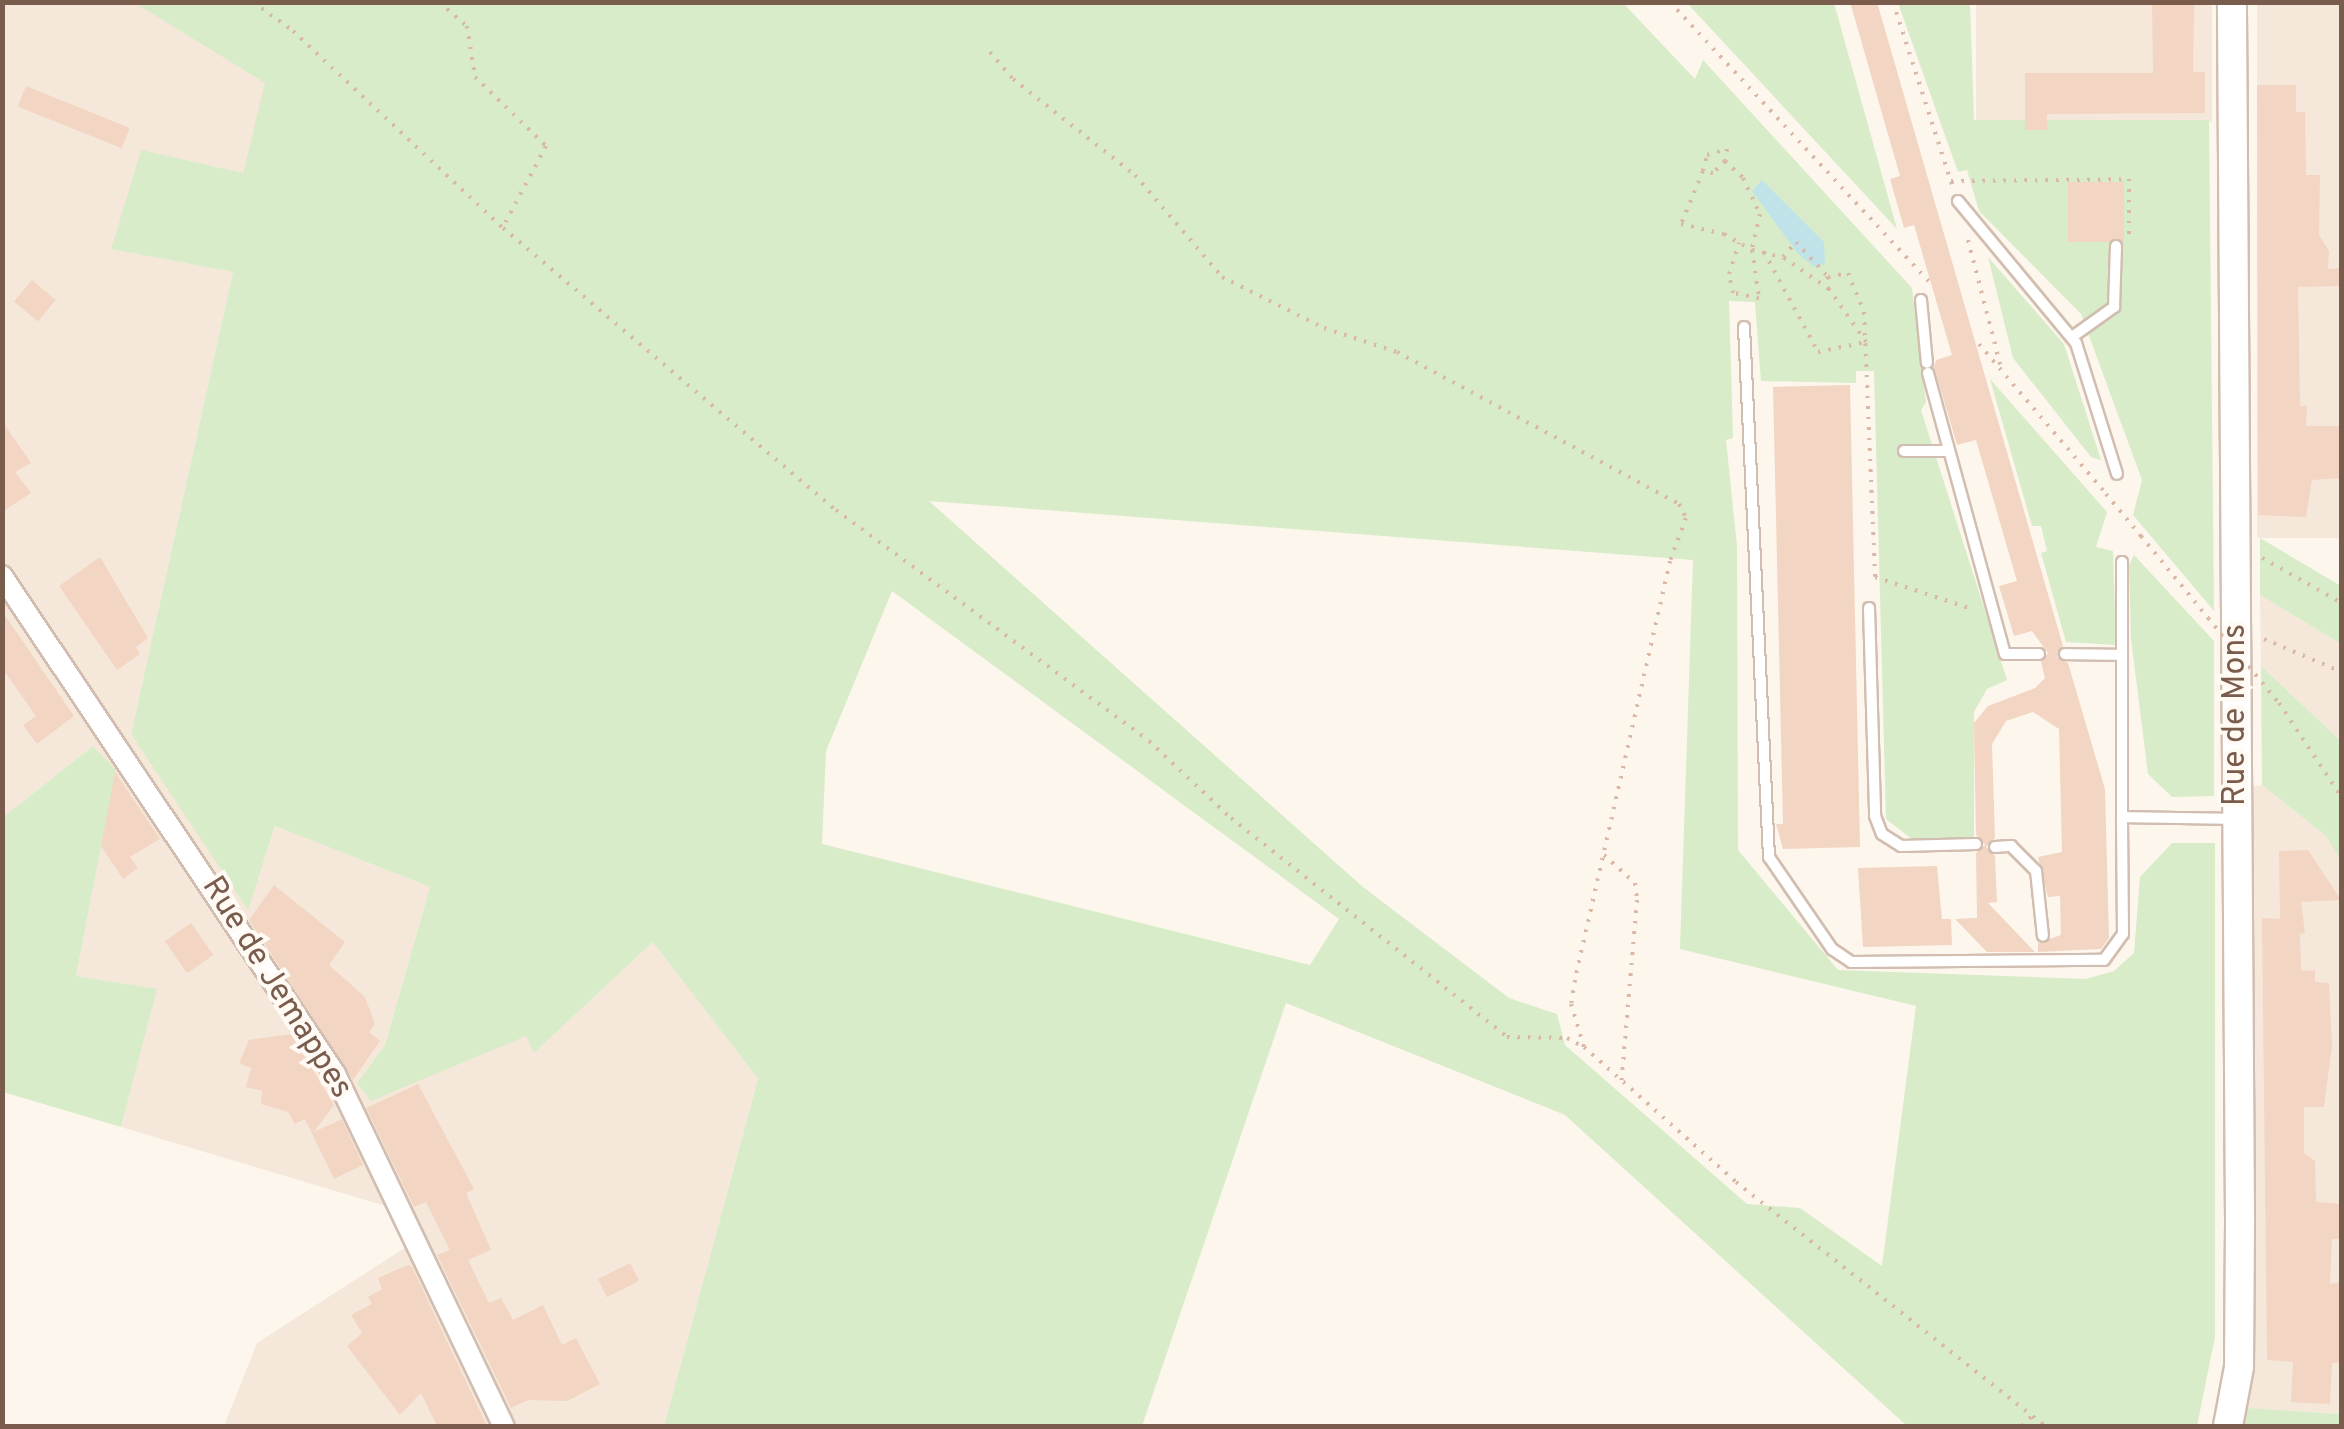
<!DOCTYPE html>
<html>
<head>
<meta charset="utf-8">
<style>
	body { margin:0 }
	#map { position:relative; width:2344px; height:1429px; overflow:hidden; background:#fdf6ec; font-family:Overpass,sans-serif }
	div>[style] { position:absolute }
	.residential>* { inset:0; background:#f5e8da; transform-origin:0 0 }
	.green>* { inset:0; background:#d8ecc9 }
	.water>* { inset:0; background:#bfe3e8 }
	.building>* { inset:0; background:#f3d5c3; transform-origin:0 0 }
	.path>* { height:4px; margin-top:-2px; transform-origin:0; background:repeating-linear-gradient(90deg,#d9b8a5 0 2.5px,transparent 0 10.5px) }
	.roads { filter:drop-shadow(2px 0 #d1beb0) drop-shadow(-2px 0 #d1beb0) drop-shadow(0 2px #d1beb0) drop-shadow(0 -2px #d1beb0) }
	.service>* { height:10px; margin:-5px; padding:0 5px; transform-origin:5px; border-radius:5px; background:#fff }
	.minor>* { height:20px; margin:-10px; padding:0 10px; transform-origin:10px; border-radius:10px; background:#fff }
	.secondary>* { height:28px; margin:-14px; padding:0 14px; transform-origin:14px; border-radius:14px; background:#fff }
	.path-bridge>* { height:4px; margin-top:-2px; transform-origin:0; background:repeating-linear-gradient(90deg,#d9b8a5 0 2.5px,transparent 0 10.5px) }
	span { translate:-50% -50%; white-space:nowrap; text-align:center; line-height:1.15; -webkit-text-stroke:8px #fffaf3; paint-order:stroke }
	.street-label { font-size:32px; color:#7a5c4d }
	.frame { position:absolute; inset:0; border:5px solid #7a5c4d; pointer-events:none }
</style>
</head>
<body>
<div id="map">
	<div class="residential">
		<i style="clip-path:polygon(3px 3px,151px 3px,266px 83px,243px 173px,112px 249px,233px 272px,131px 734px,248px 908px,275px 826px,430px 887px,385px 1045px,357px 1083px,527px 1036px,535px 1052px,653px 942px,758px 1079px,664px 1426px,224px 1426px,257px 1343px,414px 1242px,399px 1210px,121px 1127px,156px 990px,76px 976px,116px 770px,93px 746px,3px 817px)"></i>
		<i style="left:1976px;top:3px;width:236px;height:119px"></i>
		<i style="left:2257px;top:3px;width:84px;height:535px"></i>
		<i style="clip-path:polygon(2260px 595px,2341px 644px,2341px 741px,2261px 666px)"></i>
		<i style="clip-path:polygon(2262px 785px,2326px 836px,2341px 861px,2341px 1414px,2233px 1407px,2236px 788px)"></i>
	</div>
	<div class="green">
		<i style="clip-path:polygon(evenodd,135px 3px,1623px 3px,1695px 79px,1703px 60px,1912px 288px,1926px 402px,1921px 410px,2007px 680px,1987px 689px,1974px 712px,1974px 839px,1913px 840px,1886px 819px,1874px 371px,1856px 371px,1856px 383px,1761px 381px,1755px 302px,1729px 301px,1733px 438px,1726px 440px,1737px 546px,1738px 850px,1838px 970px,2086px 979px,2114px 971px,2134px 953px,2140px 877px,2172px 843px,2215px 843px,2215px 1337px,2197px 1426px,1907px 1426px,1565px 1115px,1286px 1003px,1142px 1426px,664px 1426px,758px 1079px,653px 942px,534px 1053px,526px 1036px,371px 1101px,357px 1083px,385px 1045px,430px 887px,275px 826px,248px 910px,131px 734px,233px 272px,111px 249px,141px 150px,243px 173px,265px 83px,135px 3px,929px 501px,1693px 560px,1680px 949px,1916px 1006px,1882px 1266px,1800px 1208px,1747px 1204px,1565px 1045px,1557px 1014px,1509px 998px,1363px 887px,929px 501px,135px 3px,892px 591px,1339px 919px,1310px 965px,822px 844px,826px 751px,892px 591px)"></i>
		<i style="clip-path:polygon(1687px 3px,1834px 3px,1897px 229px)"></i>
		<i style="clip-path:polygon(1898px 3px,1970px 3px,1974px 120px,2209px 120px,2214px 611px,2133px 515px,2142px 480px,2081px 314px,1979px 211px,1967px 170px,1958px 172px)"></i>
		<i style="clip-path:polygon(1988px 257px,2064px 344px,2101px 460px,2091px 457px,2013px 358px)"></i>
		<i style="clip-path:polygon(1990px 379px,2107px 512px,2096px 547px,2113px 551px,2116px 645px,2066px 642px,2041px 553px,2047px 551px,2041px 526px,2032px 526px)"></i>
		<i style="clip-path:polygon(2260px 538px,2341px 586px,2341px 644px,2260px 595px)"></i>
		<i style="clip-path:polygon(2134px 555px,2214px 641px,2214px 796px,2172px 797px,2148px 774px,2131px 639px,2129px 565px)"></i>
		<i style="clip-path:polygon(2261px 666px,2341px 741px,2341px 861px,2326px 836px,2262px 785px)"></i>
		<i style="clip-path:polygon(93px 746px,116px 770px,76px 976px,157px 989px,121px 1127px,3px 1092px,3px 817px)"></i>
		<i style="clip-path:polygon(2233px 1407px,2341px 1414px,2341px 1426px,2228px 1426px)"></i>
	</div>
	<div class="water">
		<i style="clip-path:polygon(1762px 180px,1824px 242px,1825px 264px,1815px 267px,1799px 255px,1752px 191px)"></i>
	</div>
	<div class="building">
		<i style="clip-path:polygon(1850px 2px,1877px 2px,2063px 646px,2057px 657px,2068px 663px,2105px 789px,2109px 938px,2101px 949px,2038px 952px,2038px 943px,2061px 935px,2060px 896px,2048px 897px,2038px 857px,2062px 852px,2059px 729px,2033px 712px,2006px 721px,1992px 744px,1995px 838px,1986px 847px,1995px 856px,1997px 902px,1988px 903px,2035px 952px,1987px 952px,1955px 919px,1977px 918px,1976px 853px,1985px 845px,1976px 835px,1974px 723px,1988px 706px,2035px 688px,2045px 678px,2041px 662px,2048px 653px,2032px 631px,2014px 636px,1999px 586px,2017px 581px,1976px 440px,1957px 445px,1934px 367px,1936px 360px,1952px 355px,1914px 225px,1904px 228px,1890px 179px,1900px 176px)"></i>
		<i style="clip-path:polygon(2152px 2px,2194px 2px,2193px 72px,2205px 72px,2205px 113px,2047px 114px,2047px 130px,2025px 130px,2025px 73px,2153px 73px)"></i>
		<i style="clip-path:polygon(2257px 85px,2296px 85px,2296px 112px,2305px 112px,2306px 175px,2320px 175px,2319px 235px,2329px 251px,2328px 269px,2342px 268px,2342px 286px,2298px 287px,2300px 406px,2307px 406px,2306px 426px,2342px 426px,2342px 478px,2312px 480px,2306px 517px,2258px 515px)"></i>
		<i style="left:26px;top:86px;width:112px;height:22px;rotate:22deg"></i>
		<i style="left:2068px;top:182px;width:56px;height:60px"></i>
		<i style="left:32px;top:280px;width:31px;height:28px;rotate:40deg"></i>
		<i style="clip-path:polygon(1850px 385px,1860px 847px,1783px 849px,1776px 824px,1783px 824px,1773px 387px)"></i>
		<i style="clip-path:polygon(2px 421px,31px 463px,15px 472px,31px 493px,2px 512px)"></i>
		<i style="clip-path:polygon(100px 557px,148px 638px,136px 647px,140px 654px,117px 670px,59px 586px)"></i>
		<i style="clip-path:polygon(2px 611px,74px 716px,37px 744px,23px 725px,36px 716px,2px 668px)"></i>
		<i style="clip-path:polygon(115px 772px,160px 839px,130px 857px,138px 868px,123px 879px,101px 846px)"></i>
		<i style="clip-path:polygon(2308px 850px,2341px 900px,2301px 902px,2305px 933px,2300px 934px,2301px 971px,2315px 970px,2315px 982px,2329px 983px,2332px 1046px,2324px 1107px,2304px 1107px,2304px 1153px,2315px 1161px,2316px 1202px,2342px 1204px,2342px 1239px,2332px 1239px,2330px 1284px,2342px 1282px,2342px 1363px,2332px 1363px,2330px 1404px,2291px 1402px,2293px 1362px,2267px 1360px,2262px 918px,2280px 919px,2279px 851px)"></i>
		<i style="clip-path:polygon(1937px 866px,1942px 919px,1951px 919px,1952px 945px,1863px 947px,1858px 868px)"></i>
		<i style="clip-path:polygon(274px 885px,345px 942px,329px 965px,365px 997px,375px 1024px,369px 1032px,380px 1041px,353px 1080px,249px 920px)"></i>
		<i style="left:191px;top:923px;width:39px;height:32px;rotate:55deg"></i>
		<i style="clip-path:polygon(291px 1034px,334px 1105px,314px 1132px,342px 1119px,363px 1165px,334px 1179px,305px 1119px,295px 1124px,288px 1112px,261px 1104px,262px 1091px,246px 1087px,251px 1068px,239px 1063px,249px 1040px)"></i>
		<i style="clip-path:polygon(418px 1084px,474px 1189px,466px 1193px,491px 1250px,468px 1260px,489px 1303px,501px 1298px,513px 1320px,543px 1305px,562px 1345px,576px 1338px,600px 1384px,567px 1401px,528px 1400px,511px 1408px,437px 1255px,450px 1250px,426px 1202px,414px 1207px,366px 1108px)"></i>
		<i style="left:630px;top:1263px;width:20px;height:36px;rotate:63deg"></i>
		<i style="clip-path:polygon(408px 1265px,412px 1267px,487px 1426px,437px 1426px,421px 1393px,400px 1415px,347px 1346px,362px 1333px,351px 1315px,372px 1304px,368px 1297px,382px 1289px,378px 1278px)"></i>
	</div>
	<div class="path">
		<i style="left:253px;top:2px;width:49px;rotate:35.9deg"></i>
		<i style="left:293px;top:31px;width:288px;rotate:43.2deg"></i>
		<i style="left:503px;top:228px;width:436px;rotate:40.3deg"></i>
		<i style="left:836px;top:510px;width:389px;rotate:36.4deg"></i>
		<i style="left:1149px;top:741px;width:112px;rotate:43.2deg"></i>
		<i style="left:1231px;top:818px;width:352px;rotate:38.4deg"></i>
		<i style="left:1507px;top:1037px;width:60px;rotate:1deg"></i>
		<i style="left:1567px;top:1038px;width:19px;rotate:28deg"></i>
		<i style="left:1584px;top:1047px;width:203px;rotate:41.6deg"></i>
		<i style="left:1736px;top:1182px;width:394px;rotate:38.3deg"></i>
		<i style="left:439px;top:2px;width:37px;rotate:41deg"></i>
		<i style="left:467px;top:26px;width:52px;rotate:81.1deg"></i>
		<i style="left:475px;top:77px;width:99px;rotate:44.2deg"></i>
		<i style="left:546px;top:146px;width:92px;rotate:118deg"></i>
		<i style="left:1670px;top:2px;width:386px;rotate:47.2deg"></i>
		<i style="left:1893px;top:2px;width:195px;rotate:72.1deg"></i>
		<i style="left:990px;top:52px;width:35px;rotate:50deg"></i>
		<i style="left:1013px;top:79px;width:155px;rotate:38.2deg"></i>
		<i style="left:1135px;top:175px;width:134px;rotate:49.5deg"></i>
		<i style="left:1222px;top:277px;width:114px;rotate:26.6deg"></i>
		<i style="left:1324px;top:328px;width:77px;rotate:18.2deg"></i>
		<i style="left:1397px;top:352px;width:320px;rotate:28.3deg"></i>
		<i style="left:1679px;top:504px;width:16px;rotate:63deg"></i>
		<i style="left:1686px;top:518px;width:46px;rotate:110.4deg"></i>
		<i style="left:1670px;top:561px;width:430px;rotate:102.8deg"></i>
		<i style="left:1575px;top:980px;width:24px;rotate:99deg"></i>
		<i style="left:1571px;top:1004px;width:45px;rotate:73.2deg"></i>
		<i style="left:1725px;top:161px;width:17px;rotate:135deg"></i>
		<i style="left:1713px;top:173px;width:10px;rotate:-169deg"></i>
		<i style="left:1703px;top:171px;width:16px;rotate:-76deg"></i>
		<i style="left:1707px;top:155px;width:21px;rotate:-17deg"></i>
		<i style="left:1727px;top:149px;width:12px;rotate:99deg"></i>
		<i style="left:1725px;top:161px;width:25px;rotate:43deg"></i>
		<i style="left:1743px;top:178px;width:40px;rotate:65deg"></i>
		<i style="left:1760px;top:214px;width:37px;rotate:103deg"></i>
		<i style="left:1752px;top:250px;width:32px;rotate:13deg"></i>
		<i style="left:1783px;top:257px;width:20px;rotate:-49deg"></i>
		<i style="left:1796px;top:242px;width:47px;rotate:47.6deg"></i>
		<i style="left:1828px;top:277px;width:10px;rotate:135deg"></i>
		<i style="left:1703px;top:171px;width:57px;rotate:112.5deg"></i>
		<i style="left:1681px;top:224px;width:44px;rotate:13.1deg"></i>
		<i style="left:1724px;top:234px;width:32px;rotate:30deg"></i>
		<i style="left:1752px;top:250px;width:49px;rotate:81.7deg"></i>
		<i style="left:1759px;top:298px;width:26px;rotate:-169deg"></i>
		<i style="left:1733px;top:293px;width:19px;rotate:-102deg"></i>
		<i style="left:1729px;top:274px;width:33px;rotate:-72deg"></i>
		<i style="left:1951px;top:181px;width:178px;rotate:-0.6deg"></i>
		<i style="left:2129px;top:179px;width:58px;rotate:90deg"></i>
		<i style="left:1968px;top:240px;width:135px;rotate:75.5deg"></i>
		<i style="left:1764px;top:252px;width:114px;rotate:61.6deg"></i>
		<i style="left:1818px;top:352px;width:49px;rotate:-11.8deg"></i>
		<i style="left:1866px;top:342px;width:65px;rotate:-124.9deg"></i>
		<i style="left:1829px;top:289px;width:55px;rotate:-145.4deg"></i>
		<i style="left:1828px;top:277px;width:20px;rotate:-11deg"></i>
		<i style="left:1848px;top:273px;width:42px;rotate:67.7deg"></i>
		<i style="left:1864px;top:312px;width:265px;rotate:87.6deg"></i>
		<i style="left:1875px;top:577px;width:105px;rotate:18.3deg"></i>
		<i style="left:1979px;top:344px;width:197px;rotate:49.7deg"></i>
		<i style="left:2141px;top:536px;width:106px;rotate:50.7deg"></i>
		<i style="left:2262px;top:558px;width:92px;rotate:29.4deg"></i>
		<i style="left:2264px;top:639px;width:85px;rotate:22.9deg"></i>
		<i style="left:2279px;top:703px;width:114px;rotate:56.4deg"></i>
		<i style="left:1604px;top:855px;width:42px;rotate:42.1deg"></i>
		<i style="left:1635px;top:883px;width:17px;rotate:83deg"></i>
		<i style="left:1637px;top:900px;width:186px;rotate:94.9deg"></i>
		<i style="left:2022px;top:1426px;width:14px;rotate:-45deg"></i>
	</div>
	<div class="roads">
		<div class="service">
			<i style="left:1958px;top:201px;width:185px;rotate:50.3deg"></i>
			<i style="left:2076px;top:343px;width:137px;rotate:72.6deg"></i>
			<i style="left:1921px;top:300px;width:63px;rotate:84.6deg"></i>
			<i style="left:1744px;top:327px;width:531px;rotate:87.3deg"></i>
			<i style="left:1769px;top:857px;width:112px;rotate:55.6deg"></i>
			<i style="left:1832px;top:949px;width:23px;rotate:34deg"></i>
			<i style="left:1851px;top:962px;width:253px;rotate:-0.5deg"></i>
			<i style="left:2104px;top:960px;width:32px;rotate:-54deg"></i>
			<i style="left:2123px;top:934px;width:117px;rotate:-90.5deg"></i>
			<i style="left:2072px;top:337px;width:52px;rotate:-35.5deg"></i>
			<i style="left:2114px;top:307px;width:61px;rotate:-88.1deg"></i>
			<i style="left:1928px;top:373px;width:291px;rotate:74.7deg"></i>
			<i style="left:2005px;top:654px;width:34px"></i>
			<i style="left:1904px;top:451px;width:42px"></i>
			<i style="left:2122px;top:562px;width:255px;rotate:90deg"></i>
			<i style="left:2122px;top:817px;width:113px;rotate:1deg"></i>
			<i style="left:1869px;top:608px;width:208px;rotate:88.3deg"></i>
			<i style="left:1875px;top:816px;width:19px;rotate:69deg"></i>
			<i style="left:1882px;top:834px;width:22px;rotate:32deg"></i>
			<i style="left:1901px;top:846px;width:75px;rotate:-1.5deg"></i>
			<i style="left:2065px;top:654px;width:57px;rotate:1deg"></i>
			<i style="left:1995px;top:847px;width:16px;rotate:-4deg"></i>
			<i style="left:2011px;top:846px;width:35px;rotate:45deg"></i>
			<i style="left:2036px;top:871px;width:65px;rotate:83.9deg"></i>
		</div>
		<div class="minor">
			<i style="left:2px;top:576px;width:599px;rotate:56.23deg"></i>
			<i style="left:335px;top:1074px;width:390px;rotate:64.4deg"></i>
		</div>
		<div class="secondary">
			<i style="left:2228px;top:1426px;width:60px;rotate:-79.4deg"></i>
			<i style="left:2239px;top:1367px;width:149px;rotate:-89.6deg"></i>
			<i style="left:2240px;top:1218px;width:1216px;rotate:-90.38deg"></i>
		</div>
	</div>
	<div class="path-bridge">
		<i style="left:2106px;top:494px;width:55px;rotate:50.2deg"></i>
		<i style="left:2208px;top:618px;width:111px;rotate:50.1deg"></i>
	</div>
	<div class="street-label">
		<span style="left:2236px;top:715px;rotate:-90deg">Rue de Mons</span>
		<span style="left:276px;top:988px;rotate:58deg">Rue de Jemappes</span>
	</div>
	<div class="frame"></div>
</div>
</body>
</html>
